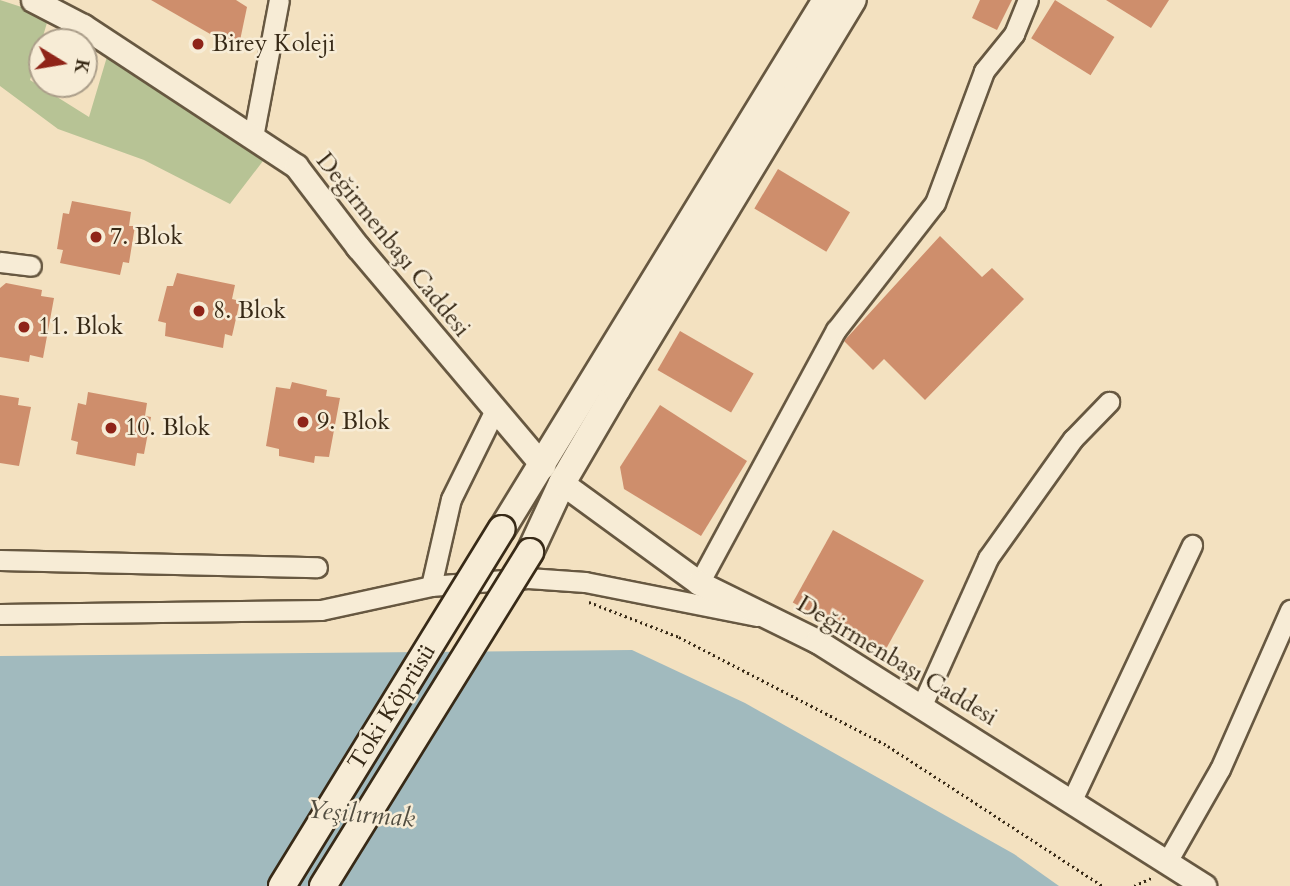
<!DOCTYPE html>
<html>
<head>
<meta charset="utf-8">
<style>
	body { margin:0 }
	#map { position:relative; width:1290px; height:886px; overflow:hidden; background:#f3e1c0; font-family:Cardo,serif }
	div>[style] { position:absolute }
	.green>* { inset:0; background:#b7c395 }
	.water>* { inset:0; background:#a1babe }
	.building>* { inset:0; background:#ce8e6c; transform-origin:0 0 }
	.path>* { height:2.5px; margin-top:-1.25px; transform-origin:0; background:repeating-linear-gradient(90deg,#382a17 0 2px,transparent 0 5.5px) }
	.roads { filter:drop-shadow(2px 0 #675841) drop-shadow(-2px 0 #675841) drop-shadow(0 2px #675841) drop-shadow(0 -2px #675841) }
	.minor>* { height:19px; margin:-9.5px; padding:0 9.5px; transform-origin:9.5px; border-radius:9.5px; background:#f7ecd6 }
	.tertiary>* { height:23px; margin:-11.5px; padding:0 11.5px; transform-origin:11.5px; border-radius:11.5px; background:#f7ecd6 }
	.secondary>* { height:26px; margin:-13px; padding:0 13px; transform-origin:13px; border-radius:13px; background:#f7ecd6 }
	.bridges { filter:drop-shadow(2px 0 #382a17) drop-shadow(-2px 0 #382a17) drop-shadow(0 2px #382a17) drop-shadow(0 -2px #382a17) }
	.secondary-bridge>* { height:26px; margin:-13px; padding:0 13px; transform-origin:13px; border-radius:13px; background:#f7ecd6 }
	.dots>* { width:19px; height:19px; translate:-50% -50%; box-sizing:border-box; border:4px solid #f7ecd6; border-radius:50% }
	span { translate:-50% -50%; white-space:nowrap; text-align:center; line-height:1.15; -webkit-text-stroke:5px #f7ecd6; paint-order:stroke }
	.poi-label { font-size:24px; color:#382a17 }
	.left { translate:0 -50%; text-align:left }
	.street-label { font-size:24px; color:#382a17 }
	.water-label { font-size:26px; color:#524e41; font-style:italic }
	.north { position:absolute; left:28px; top:28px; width:70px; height:70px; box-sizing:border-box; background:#f7ecd6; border:2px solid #ab9e8a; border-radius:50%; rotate:101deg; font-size:19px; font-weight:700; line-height:28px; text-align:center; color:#382a17 }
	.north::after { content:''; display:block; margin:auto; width:24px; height:32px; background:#8f2418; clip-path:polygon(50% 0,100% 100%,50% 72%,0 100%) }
</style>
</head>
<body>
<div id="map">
	<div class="green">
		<i style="clip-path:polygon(0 0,49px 16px,30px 80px,89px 117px,109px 50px,263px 161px,230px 204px,144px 160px,58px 129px,0 86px)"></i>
	</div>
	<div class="water">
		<i style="clip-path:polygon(632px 650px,745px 703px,1014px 854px,1059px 886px,0 886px,0 656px)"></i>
	</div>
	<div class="building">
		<i style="clip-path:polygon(151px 0,236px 0,247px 7px,238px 50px)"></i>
		<i style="clip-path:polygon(980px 0,1012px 0,997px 30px,972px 18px)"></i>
		<i style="left:1055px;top:0;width:70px;height:45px;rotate:32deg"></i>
		<i style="clip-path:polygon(1106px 0,1169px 0,1151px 28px)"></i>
		<i style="left:778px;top:169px;width:84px;height:46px;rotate:31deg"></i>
		<i style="clip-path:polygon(72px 201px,131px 212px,129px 226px,135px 226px,129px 263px,123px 262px,120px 275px,60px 263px,63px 250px,57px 249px,63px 213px,69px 214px)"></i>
		<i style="clip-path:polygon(940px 236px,982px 277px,992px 268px,1024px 299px,925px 400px,884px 359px,873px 370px,844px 341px)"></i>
		<i style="clip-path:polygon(177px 273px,235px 285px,232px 299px,240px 301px,232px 336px,225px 334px,223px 348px,165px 336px,166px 323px,158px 321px,167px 286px,173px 286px)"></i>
		<i style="clip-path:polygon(6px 283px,42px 290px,41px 296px,54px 298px,43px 358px,30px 355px,29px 362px,0 357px,0 288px)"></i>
		<i style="left:680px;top:331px;width:85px;height:45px;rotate:30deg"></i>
		<i style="clip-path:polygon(292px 382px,327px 390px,326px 396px,340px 398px,329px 457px,315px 456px,314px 463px,279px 456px,279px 449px,266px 446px,276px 387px,290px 389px)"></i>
		<i style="clip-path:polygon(88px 392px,147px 403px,145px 416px,151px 417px,144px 454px,137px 453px,135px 466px,76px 454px,78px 442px,71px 440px,78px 403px,86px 405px)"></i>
		<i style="clip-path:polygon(0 395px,19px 398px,18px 405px,31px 407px,19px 466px,0 463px)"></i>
		<i style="clip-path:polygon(660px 405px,747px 461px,701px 536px,624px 489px,620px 467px)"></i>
		<i style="left:833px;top:530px;width:104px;height:83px;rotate:29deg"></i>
	</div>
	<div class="path">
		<i style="left:589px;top:602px;width:97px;rotate:21.3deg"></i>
		<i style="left:679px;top:637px;width:236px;rotate:27.5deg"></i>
		<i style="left:888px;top:746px;width:257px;rotate:33.1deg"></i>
		<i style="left:1134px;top:886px;width:21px;rotate:-25deg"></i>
	</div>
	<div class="roads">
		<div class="minor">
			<i style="left:253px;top:137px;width:139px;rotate:-79.3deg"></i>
			<i style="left:0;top:262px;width:31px;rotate:7deg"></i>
			<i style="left:0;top:560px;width:317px;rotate:1.3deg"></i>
			<i style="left:699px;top:583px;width:288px;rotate:-61.6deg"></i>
			<i style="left:836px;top:330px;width:161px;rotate:-52.1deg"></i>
			<i style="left:935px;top:203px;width:141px;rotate:-69.6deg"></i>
			<i style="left:984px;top:71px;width:48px;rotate:-51deg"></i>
			<i style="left:1014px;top:34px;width:37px;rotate:-68deg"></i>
			<i style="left:431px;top:586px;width:89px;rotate:-77.1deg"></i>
			<i style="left:451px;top:499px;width:99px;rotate:-63.7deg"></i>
			<i style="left:0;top:614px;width:321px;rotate:-0.7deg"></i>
			<i style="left:321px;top:610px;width:113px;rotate:-12.3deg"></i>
			<i style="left:431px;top:586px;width:97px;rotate:-4.7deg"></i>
			<i style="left:528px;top:578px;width:57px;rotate:4deg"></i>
			<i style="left:585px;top:582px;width:175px;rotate:11.2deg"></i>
			<i style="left:922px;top:705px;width:161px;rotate:-65.8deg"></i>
			<i style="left:988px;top:558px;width:146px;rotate:-54.5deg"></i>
			<i style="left:1073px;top:439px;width:52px;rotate:-45.8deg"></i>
			<i style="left:1072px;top:800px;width:282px;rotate:-64.8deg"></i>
			<i style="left:1168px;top:860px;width:105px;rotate:-60.3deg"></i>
			<i style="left:1220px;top:769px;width:174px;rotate:-66.2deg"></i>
		</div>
		<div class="tertiary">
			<i style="left:33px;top:0;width:56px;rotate:27.5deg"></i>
			<i style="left:83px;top:26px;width:255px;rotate:33.3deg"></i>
			<i style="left:296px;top:166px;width:102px;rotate:52.6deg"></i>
			<i style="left:358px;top:247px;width:287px;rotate:49.8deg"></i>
			<i style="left:562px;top:483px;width:170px;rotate:36.1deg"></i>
			<i style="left:699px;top:583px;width:131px;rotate:26.2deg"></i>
			<i style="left:817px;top:641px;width:458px;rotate:32.3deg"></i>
		</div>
		<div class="secondary">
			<i style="left:502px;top:529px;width:620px;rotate:-58.51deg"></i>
			<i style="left:530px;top:552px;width:76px;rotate:-65.1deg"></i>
			<i style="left:562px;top:483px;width:109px;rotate:-59.7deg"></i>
			<i style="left:617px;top:389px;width:455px;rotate:-58.8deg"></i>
		</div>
	</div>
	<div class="bridges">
		<div class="secondary-bridge">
			<i style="left:282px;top:886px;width:419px;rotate:-58.4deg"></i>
			<i style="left:323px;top:886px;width:393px;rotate:-58.2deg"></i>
		</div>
	</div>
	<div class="dots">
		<i style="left:198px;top:44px;background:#8f2418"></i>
		<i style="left:96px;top:237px;background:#8f2418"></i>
		<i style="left:199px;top:311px;background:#8f2418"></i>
		<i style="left:24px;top:327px;background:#8f2418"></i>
		<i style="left:303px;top:422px;background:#8f2418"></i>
		<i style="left:111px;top:428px;background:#8f2418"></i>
	</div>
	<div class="poi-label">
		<span class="left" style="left:212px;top:44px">Birey Koleji</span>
		<span class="left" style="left:110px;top:237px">7. Blok</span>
		<span class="left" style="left:213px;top:311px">8. Blok</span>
		<span class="left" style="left:38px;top:327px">11. Blok</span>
		<span class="left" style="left:317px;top:422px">9. Blok</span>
		<span class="left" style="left:125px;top:428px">10. Blok</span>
	</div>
	<div class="street-label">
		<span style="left:393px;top:245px;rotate:51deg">Değirmenbaşı Caddesi</span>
		<span style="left:897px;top:661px;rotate:31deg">Değirmenbaşı Caddesi</span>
		<span style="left:392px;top:707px;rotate:-58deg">Toki Köprüsü</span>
	</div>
	<div class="water-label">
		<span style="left:361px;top:814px;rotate:5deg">Yeşilırmak</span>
	</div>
	<div class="north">K</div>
</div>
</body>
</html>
